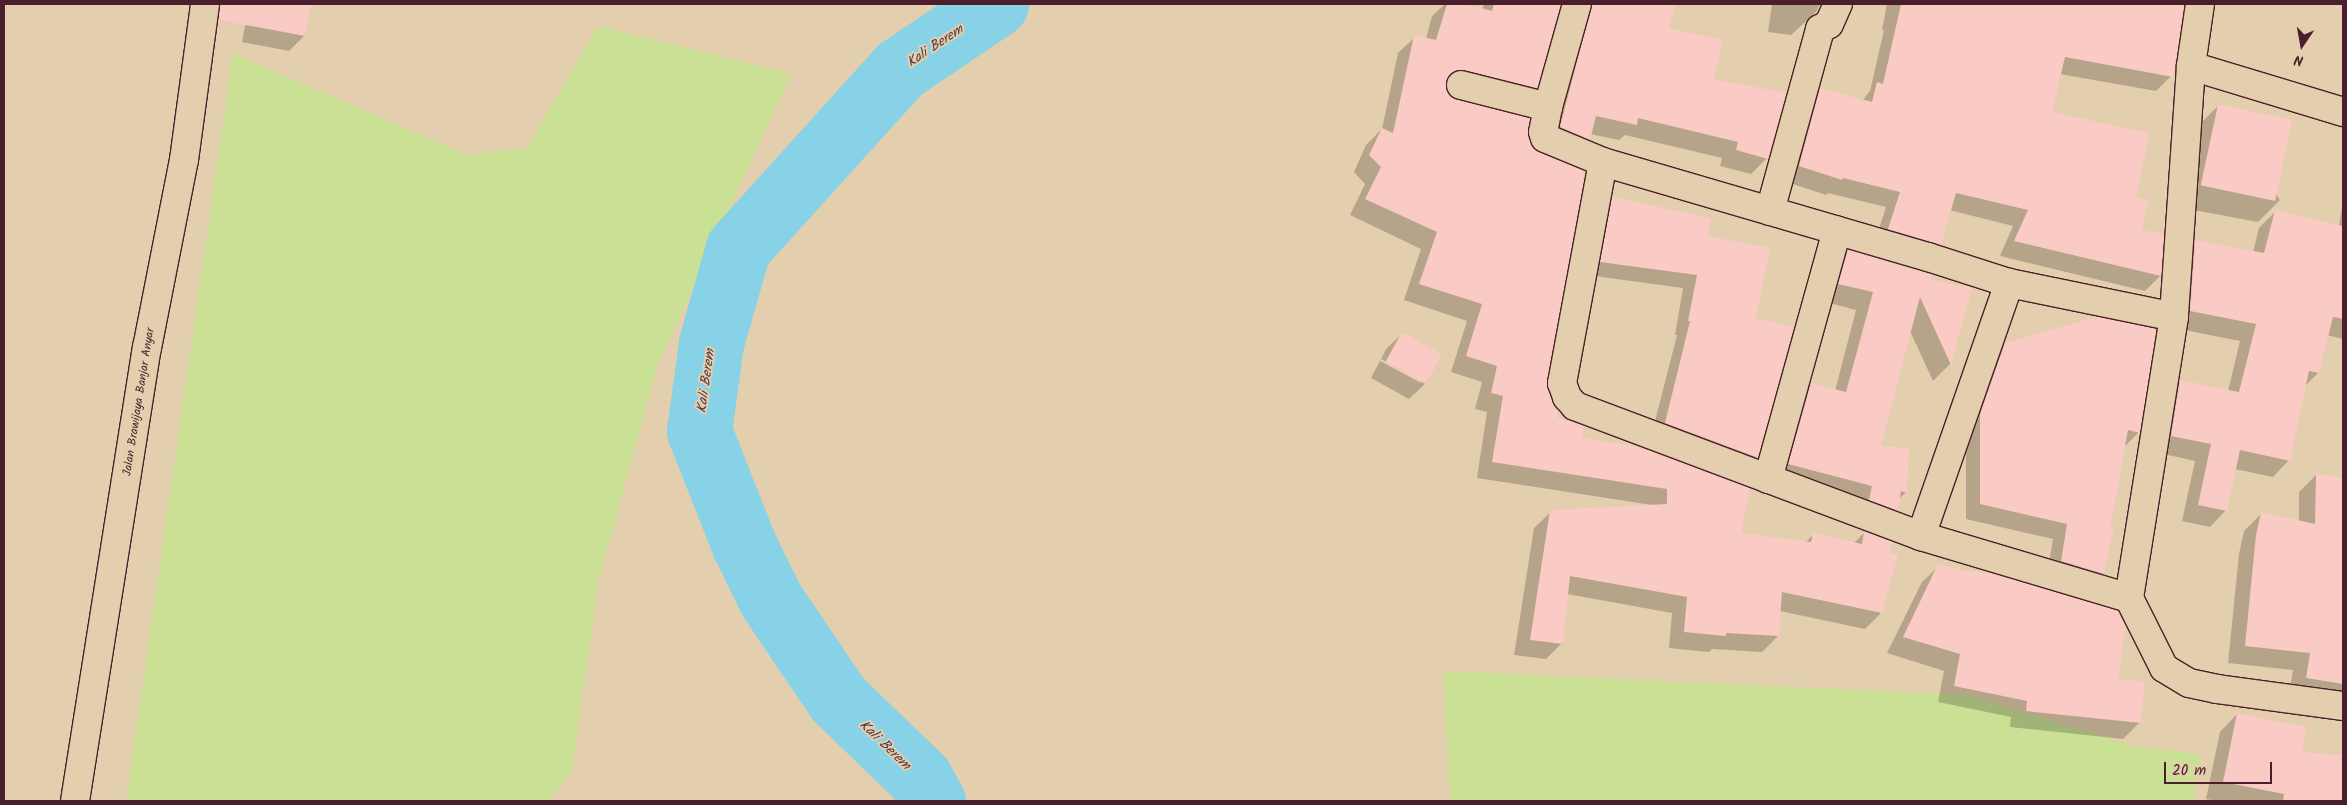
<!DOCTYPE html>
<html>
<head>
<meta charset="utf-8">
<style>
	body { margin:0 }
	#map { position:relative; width:2347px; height:805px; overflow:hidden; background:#e3cead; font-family:Kalam,sans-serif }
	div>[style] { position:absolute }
	.green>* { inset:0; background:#cae095 }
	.shadow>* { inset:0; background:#0003 }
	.river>* { height:65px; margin:-32.5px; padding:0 32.5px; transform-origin:32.5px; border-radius:32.5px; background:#87d2e7 }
	.building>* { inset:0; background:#facac4; transform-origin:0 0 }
	.roads { filter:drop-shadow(1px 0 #4a1f2b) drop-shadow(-1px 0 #4a1f2b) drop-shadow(0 1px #4a1f2b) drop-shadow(0 -1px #4a1f2b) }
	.minor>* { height:28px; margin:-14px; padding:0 14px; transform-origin:14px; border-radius:14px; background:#e3cead }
	.tertiary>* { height:28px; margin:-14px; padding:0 14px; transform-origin:14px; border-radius:14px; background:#e3cead }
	span { translate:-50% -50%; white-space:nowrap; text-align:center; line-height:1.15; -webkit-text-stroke:4px #e3cead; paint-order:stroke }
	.street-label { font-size:12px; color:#4a1f2b }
	.water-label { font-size:14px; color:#533a47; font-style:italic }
	.frame { position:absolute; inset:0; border:5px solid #4a1f2b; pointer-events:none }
	.north { position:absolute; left:2277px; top:20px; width:50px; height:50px; -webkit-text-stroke:4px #e3cead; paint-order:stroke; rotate:192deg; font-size:14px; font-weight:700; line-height:20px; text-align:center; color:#4a1f2b }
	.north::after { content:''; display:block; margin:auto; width:18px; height:22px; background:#4a1f2b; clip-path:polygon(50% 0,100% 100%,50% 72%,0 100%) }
	.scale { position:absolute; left:2164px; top:762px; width:108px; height:22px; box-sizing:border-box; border:2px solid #4a1f2b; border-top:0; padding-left:6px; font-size:15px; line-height:18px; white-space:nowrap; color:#4a1f2b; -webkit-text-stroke:4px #e3cead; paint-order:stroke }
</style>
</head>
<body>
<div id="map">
	<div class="green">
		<i style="clip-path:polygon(598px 26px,791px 74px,658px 364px,599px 579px,572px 769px,548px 801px,126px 801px,233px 53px,467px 155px,527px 148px)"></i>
		<i style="clip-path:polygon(1443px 671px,1968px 695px,2137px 747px,2201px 754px,2193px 801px,1450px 801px)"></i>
	</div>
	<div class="shadow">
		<i style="clip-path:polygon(249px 4px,310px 4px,304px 36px,289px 51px,242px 42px)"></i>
		<i style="clip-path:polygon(1445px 4px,1461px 4px,1482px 10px,1484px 4px,1674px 4px,1667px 29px,1712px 80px,1767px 158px,1751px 174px,1720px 166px,1722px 158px,1625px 135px,1619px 140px,1590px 134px,1589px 139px,1573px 155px,1544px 143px,1564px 5px,1559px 5px,1536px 87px,1520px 104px,1445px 87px,1450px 97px,1527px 137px,1545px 380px,1557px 419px,1581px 438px,1638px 448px,1740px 534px,1805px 543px,1813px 535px,1854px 543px,1864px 533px,1881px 613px,1865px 629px,1780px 611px,1778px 636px,1762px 652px,1712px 649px,1709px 652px,1669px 648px,1672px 613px,1567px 594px,1562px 643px,1546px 659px,1514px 655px,1534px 528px,1551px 512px,1652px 505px,1477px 478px,1487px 412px,1475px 409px,1482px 382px,1451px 372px,1467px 321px,1404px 300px,1421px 249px,1350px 215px,1365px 184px,1354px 172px,1366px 145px,1382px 129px,1398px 53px,1415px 37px,1426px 39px,1432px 16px)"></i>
		<i style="clip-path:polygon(1772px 4px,1820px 4px,1816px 12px,1791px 35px,1768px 32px)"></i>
		<i style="clip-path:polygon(1887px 4px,2183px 4px,2171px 76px,2156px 91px,2060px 74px,2051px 113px,2135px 198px,2140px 231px,2160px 276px,2145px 291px,2000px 256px,2013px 226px,1949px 210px,1939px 244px,1924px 259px,1874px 244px,1886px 207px,1828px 193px,1826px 195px,1784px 181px,1805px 105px,1820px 90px,1862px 101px,1870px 91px,1884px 30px,1882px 30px)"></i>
		<i style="clip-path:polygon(2218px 106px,2280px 200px,2258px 222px,2183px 208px,2196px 128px)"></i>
		<i style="clip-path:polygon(1613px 199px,1706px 237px,1754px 319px,1757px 455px,1743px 469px,1651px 437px,1677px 335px,1675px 335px,1683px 288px,1587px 275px,1599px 213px)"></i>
		<i style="clip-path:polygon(2343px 202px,2343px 339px,2327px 335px,2318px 373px,2305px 386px,2289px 460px,2273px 477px,2235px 469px,2226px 510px,2210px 527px,2182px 521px,2195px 461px,2155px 452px,2164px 398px,2180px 381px,2228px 391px,2240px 341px,2174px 328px,2179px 258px,2195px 241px,2253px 252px,2259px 228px,2276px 211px,2339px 226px)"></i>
		<i style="clip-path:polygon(1848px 251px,1928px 281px,1971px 289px,1950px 364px,1933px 381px,1910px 331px,1879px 448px,1906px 492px,1898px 500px,1897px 510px,1879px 527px,1772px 481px,1794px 402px,1811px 384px,1835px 391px,1856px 310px,1822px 301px,1831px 269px)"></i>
		<i style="clip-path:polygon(2155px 330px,2138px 433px,2124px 447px,2103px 574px,2088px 588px,2047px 576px,2053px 539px,1966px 519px,1966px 430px,1990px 359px,2005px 344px)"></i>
		<i style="clip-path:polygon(1402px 334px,1440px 355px,1425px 384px,1409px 399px,1371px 378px,1380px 361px,1421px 383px,1421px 380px,1381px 359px,1386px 349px)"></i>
		<i style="clip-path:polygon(2316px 475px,2343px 479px,2343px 704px,2289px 695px,2293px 670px,2228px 663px,2239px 554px,2244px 531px,2261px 514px,2299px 522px,2299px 492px)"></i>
		<i style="clip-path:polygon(1939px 566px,2118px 680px,2140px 722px,2123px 739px,2010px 727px,2011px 717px,1938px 702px,1944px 671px,1887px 653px,1922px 582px)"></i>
		<i style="clip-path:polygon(2237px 714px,2301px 754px,2343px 757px,2343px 801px,2217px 801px,2206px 799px,2220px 732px)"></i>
	</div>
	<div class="river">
		<i style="left:933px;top:801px;width:26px;rotate:-119deg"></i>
		<i style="left:920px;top:778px;width:114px;rotate:-136.1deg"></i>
		<i style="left:838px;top:699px;width:120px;rotate:-124.1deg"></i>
		<i style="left:771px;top:600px;width:61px;rotate:-116.1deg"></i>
		<i style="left:744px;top:545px;width:123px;rotate:-111.5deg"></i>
		<i style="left:699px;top:431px;width:89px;rotate:-82.2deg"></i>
		<i style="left:711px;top:343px;width:99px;rotate:-74.1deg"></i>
		<i style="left:738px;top:248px;width:241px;rotate:-47.9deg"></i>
		<i style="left:900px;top:69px;width:116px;rotate:-34.1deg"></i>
	</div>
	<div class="building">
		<i style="clip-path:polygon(220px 4px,311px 4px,305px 36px,219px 20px)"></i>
		<i style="clip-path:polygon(1447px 4px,1466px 4px,1492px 11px,1494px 4px,1561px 4px,1537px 88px,1464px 70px,1457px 70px,1450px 74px,1446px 82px,1446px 89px,1450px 96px,1457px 100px,1530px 118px,1528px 136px,1534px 149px,1585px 172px,1547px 380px,1552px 402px,1557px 410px,1558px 418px,1584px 426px,1582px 437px,1638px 447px,1750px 488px,1741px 533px,1811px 542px,1813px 533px,1862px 544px,1864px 531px,1892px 542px,1890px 553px,1898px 555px,1882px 613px,1782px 592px,1779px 636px,1726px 633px,1726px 636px,1684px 632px,1687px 597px,1570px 576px,1563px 644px,1530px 640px,1550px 510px,1667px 504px,1667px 489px,1492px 462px,1503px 396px,1491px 393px,1497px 366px,1466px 356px,1482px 304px,1419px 284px,1437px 232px,1365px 199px,1381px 167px,1369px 155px,1382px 128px,1393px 133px,1414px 35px,1436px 40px)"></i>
		<i style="clip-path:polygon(1592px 4px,1675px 4px,1669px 28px,1723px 40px,1714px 79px,1786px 93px,1768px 159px,1736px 150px,1738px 142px,1638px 118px,1637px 125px,1596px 116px,1590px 140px,1560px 127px)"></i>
		<i style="clip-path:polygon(1901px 4px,2184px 4px,2173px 77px,2065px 57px,2052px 112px,2150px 133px,2136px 197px,2149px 200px,2141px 230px,2164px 234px,2161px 276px,2014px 241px,2028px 210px,1956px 193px,1941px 245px,1888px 229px,1900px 192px,1843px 178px,1842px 180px,1799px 166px,1820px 88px,1872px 102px,1877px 82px,1883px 84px)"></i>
		<i style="left:2218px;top:104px;width:76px;height:83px;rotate:12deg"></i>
		<i style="clip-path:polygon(1612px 197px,1711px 218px,1708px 236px,1770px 248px,1756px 318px,1794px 327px,1758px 456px,1756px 457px,1665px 423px,1690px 321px,1688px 321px,1697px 275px,1600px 262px)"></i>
		<i style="clip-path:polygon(2275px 210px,2343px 226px,2343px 319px,2333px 317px,2319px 373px,2309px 371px,2290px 461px,2240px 450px,2227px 511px,2198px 505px,2211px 444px,2171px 436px,2180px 380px,2239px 392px,2256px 324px,2190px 311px,2195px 240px,2264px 253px)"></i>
		<i style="clip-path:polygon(1848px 250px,1932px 275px,1930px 280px,1972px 288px,1951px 365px,1920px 297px,1881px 446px,1909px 448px,1907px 493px,1901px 491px,1898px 511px,1869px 500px,1872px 486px,1788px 464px,1811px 383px,1846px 392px,1873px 292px,1838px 284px)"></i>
		<i style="clip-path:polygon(2096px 317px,2156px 329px,2140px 433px,2128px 430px,2111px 526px,2114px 527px,2104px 574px,2061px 561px,2067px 524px,1980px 504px,1980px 414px,2005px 343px)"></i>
		<i style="left:1402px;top:332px;width:46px;height:34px;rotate:29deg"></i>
		<i style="clip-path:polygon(2316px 473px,2343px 478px,2343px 684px,2306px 678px,2310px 653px,2245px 646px,2256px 535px,2261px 512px,2315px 524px)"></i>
		<i style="clip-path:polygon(1938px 564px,1966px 571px,1995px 574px,2118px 611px,2125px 626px,2119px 679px,2145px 682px,2141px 723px,2026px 711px,2027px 701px,1954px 686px,1960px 654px,1903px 637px)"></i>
		<i style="clip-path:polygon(2237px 713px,2307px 727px,2302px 752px,2343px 755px,2343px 801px,2283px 801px,2284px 794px,2223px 782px)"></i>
	</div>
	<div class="roads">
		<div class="minor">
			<i style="left:2200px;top:4px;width:63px;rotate:98.3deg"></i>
			<i style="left:2191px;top:66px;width:252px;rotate:93.9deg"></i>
			<i style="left:2174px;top:317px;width:285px;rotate:99.1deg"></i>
			<i style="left:2129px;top:598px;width:78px;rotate:63.4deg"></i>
			<i style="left:2164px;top:668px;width:29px;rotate:31deg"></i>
			<i style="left:2189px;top:683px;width:29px;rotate:12deg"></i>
			<i style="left:2217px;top:689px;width:127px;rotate:7.7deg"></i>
			<i style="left:2191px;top:66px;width:159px;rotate:16.8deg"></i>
			<i style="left:1461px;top:85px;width:90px;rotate:14.2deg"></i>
			<i style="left:1548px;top:107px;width:25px;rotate:101deg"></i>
			<i style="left:1543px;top:132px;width:6px;rotate:72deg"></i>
			<i style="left:1545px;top:138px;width:63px;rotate:22.5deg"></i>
			<i style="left:1603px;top:162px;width:339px;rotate:16.3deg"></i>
			<i style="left:1928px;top:257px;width:85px;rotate:17.8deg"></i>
			<i style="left:2009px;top:283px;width:168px;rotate:11.6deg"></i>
			<i style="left:1548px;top:107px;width:107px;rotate:-74.3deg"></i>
			<i style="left:1603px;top:162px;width:225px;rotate:100.5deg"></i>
			<i style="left:1562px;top:383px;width:15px;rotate:70deg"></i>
			<i style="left:1567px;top:397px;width:12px;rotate:48deg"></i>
			<i style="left:1575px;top:406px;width:370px;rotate:20.6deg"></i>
			<i style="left:1921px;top:536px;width:217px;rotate:16.6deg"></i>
			<i style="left:1770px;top:211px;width:189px;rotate:-74.6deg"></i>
			<i style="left:1820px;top:29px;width:10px;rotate:-29deg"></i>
			<i style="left:1829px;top:24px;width:22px;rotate:-66deg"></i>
			<i style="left:1768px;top:479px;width:258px;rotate:-74.5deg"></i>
			<i style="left:1921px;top:536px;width:268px;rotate:-70.8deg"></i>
		</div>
		<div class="tertiary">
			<i style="left:75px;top:801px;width:459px;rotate:-81deg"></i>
			<i style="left:147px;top:348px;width:192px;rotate:-78.9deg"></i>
			<i style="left:184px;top:160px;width:157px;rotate:-82.3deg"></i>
		</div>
	</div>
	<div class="street-label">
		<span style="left:139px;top:402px;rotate:-81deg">Jalan Brawijaya Banjar Anyar</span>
	</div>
	<div class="water-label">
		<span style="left:935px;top:46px;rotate:-34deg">Kali Berem</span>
		<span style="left:706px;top:381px;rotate:-82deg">Kali Berem</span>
		<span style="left:885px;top:745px;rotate:44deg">Kali Berem</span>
	</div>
	<div class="frame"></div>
	<div class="north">N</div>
	<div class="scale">20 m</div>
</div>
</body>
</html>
